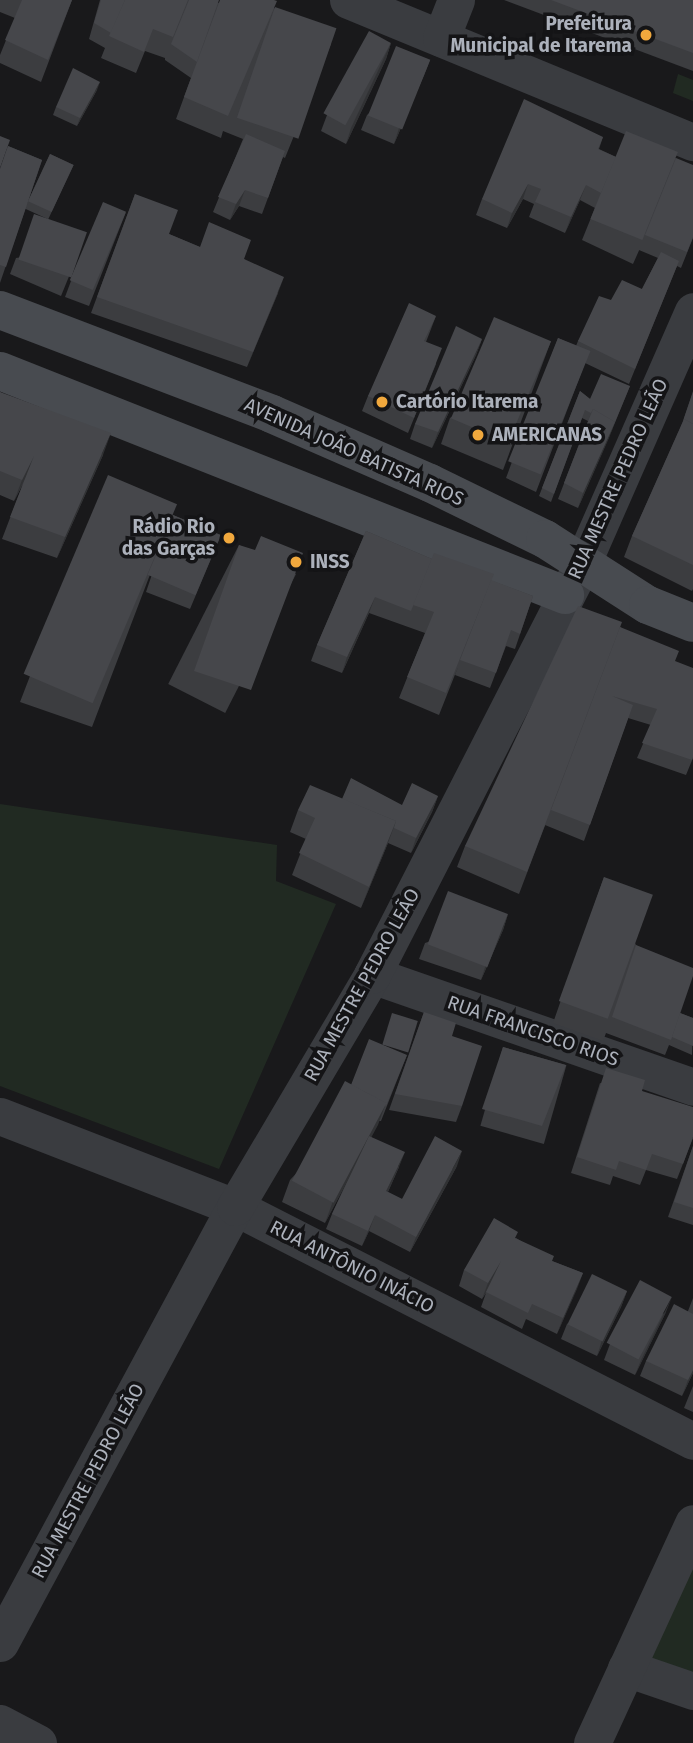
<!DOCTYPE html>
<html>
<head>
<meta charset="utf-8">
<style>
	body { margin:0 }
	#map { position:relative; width:693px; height:1743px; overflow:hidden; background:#19191b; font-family:"Fira Sans",sans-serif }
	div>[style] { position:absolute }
	.green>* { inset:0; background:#212a22 }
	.street>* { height:37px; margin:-18.5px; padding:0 18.5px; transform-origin:18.5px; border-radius:18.5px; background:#3a3c40 }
	.secondary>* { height:38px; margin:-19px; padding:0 19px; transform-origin:19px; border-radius:19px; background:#484b50 }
	.wall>* { inset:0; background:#3c3d40; transform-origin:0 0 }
	.shaded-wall>* { inset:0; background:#313234 }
	.building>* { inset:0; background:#46474b; transform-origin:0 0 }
	.dots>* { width:19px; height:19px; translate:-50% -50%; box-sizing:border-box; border:4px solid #141416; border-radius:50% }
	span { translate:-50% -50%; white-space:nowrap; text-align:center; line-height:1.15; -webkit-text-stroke:7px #141416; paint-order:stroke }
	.poi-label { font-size:19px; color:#acb1bb; font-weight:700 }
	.right { translate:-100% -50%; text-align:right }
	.left { translate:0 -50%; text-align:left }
	.street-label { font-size:19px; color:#acb1bb }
</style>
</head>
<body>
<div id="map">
	<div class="green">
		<i style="clip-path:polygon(678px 74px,693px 80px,693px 101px,673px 93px)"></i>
		<i style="clip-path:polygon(0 804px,277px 845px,276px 881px,336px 904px,219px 1169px,0 1086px)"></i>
		<i style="clip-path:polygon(693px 1566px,693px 1673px,649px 1658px)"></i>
	</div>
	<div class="street">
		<i style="left:348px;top:0;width:373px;rotate:22.4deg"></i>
		<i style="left:441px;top:38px;width:41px;rotate:-68.5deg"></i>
		<i style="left:372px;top:975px;width:340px;rotate:19.2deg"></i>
		<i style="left:0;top:1116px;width:252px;rotate:21.2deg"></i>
		<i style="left:235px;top:1207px;width:514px;rotate:27.06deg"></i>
		<i style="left:0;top:1643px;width:495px;rotate:-61.7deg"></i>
		<i style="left:235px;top:1207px;width:269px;rotate:-59.4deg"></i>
		<i style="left:372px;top:975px;width:462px;rotate:-62.9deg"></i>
		<i style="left:582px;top:564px;width:276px;rotate:-66.3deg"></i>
		<i style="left:626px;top:1668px;width:71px;rotate:18.9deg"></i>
		<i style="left:0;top:1723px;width:43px;rotate:27.8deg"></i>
		<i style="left:592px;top:1743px;width:242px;rotate:-65.3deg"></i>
	</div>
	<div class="secondary">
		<i style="left:0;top:310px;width:291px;rotate:20.9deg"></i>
		<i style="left:272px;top:414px;width:172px;rotate:23.6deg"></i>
		<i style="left:430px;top:483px;width:128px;rotate:26deg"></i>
		<i style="left:545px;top:539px;width:122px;rotate:32.7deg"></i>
		<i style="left:648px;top:605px;width:48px;rotate:21.8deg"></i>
		<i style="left:0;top:371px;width:608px;rotate:21.63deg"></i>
	</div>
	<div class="wall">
		<i style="clip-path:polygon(0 0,72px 0,41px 82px,0 63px,0 55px,15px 18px,0 12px)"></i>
		<i style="clip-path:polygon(100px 0,189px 0,274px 8px,331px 44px,285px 158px,283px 157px,262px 214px,239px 206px,230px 220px,213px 212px,243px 139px,223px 131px,221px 138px,176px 119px,191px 78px,165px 60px,165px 58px,145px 51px,136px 73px,101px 58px,105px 48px,89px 39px)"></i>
		<i style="clip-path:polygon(504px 0,693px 0,693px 71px)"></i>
		<i style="clip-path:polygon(391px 43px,386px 59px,346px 144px,321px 131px,327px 115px)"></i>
		<i style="clip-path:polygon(430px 60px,424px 75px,394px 144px,361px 130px,367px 115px)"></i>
		<i style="clip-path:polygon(97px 90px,77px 126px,53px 115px,56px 107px)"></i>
		<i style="clip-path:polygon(603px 137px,599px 149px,616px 157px,676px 158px,693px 238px,681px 268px,677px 266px,629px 384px,585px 363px,536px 492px,506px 478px,558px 338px,576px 346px,578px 341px,611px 300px,642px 289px,658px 258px,639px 250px,641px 246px,633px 264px,582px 240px,595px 208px,580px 200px,565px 233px,529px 217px,534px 204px,523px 199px,507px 228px,476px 215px,482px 199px)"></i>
		<i style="clip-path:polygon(8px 146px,42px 160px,0 283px,0 169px)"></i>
		<i style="left:50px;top:154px;width:26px;height:60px;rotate:25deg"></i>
		<i style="clip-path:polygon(135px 194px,169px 234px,200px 247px,244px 259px,278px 293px,247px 367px,91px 313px)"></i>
		<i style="clip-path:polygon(126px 212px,89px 306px,65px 297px,71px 281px)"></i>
		<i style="clip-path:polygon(81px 247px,61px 296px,10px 274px,16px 258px)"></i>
		<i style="clip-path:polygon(436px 316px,426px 342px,436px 364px,408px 433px,362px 411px,368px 396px)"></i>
		<i style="clip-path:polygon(482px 339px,476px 355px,432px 448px,410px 439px,415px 424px)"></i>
		<i style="clip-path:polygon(551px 341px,503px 470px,441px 444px,450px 418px)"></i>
		<i style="clip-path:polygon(630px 386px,612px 430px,578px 508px,558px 499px,588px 421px,582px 418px,551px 502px,539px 496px,580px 391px,590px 399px)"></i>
		<i style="clip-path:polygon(693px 391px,693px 589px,692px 591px,624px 557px,632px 536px,682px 424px)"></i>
		<i style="clip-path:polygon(0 392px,103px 455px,57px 558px,2px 539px,23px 484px,14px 501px,0 495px)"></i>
		<i style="clip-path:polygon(173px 515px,221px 535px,190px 609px,146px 592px,167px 530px,92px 727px,20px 702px,30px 676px)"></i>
		<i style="clip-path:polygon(366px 531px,432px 559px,533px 596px,515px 649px,506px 646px,490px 688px,455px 675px,458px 667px,439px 715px,399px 698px,425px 633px,369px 613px,342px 673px,311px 661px,317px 645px)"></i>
		<i style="left:239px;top:545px;width:64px;height:156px;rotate:27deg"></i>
		<i style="clip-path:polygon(620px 627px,675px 661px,693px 758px,686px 775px,637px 758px,651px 725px,628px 718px,584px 841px,545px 825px,565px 773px,519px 894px,457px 867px,465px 846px)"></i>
		<i style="clip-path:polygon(438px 796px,432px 812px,411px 853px,388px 843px,361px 908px,292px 875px,306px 839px,290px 832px,298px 810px,342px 799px,402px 805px)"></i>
		<i style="clip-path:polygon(604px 877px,636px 945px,680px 1013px,693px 1018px,692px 1055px,669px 1045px,665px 1055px,606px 1033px,603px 1041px,553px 1023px)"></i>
		<i style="clip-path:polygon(508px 914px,503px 930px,481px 980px,419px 959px,425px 943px)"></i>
		<i style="clip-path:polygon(424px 1012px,452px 1036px,462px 1106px,456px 1122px,389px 1110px)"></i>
		<i style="left:503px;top:1047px;width:66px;height:82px;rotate:16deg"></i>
		<i style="clip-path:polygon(407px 1055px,381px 1121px,379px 1121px,371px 1137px,399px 1167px,388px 1192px,402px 1199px,457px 1166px,410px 1252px,369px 1231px,362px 1246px,326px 1229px,332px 1214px,348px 1179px,325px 1223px,282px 1202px,290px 1180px)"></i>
		<i style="clip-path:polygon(600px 1083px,642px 1091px,693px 1138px,677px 1179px,646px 1170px,640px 1185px,613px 1176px,610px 1185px,571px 1173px)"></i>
		<i style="clip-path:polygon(693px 1146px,693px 1225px,668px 1217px)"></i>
		<i style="clip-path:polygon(516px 1238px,552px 1261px,583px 1273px,557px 1334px,526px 1319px,522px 1329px,481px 1307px,486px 1293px,482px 1299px,459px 1286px,464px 1270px)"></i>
		<i style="clip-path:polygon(627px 1291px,621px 1307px,597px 1356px,561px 1339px,567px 1324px)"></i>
		<i style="clip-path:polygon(693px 1298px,693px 1373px,682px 1396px,640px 1376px,646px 1361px,688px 1311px)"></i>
		<i style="clip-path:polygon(666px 1312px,635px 1375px,604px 1360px,610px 1344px)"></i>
		<i style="clip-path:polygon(693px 1386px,693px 1412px,684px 1408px)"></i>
	</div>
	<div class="shaded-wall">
		<i style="clip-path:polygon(391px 43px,386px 59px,346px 144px,351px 128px)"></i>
		<i style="clip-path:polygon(430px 60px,424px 75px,394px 144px,399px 128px)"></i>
		<i style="clip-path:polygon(100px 82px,97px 90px,77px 126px,80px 118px)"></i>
		<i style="clip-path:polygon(528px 184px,523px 199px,507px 228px,512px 213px)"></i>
		<i style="clip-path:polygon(586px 185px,580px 200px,565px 233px,571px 217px)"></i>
		<i style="clip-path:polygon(245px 190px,239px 206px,230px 220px,236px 204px)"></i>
		<i style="clip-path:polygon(284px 277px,278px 293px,247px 367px,253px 352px)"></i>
		<i style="clip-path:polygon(482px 339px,476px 355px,432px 448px,438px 432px)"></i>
		<i style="clip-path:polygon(615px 422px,609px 438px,578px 508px,583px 493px)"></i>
		<i style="clip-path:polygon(111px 433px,103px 455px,57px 558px,65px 537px)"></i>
		<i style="clip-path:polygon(34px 456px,26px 477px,14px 501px,22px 480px)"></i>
		<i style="clip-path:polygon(375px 597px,369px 613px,342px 673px,347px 657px)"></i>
		<i style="clip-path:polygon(438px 796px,432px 812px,411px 853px,416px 838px)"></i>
		<i style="clip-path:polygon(396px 821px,388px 843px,361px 908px,369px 887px)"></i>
		<i style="clip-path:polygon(508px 914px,503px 930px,481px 980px,486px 964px)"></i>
		<i style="clip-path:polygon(386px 1103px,378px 1125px,325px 1223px,333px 1201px)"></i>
		<i style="clip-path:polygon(462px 1151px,457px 1166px,410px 1252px,416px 1237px)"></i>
		<i style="clip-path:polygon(405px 1152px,399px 1167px,381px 1207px,386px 1191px)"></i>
		<i style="clip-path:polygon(375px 1215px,369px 1231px,362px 1246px,368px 1231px)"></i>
		<i style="clip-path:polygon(501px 1261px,495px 1277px,482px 1299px,488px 1283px)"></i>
		<i style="clip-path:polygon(583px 1273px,577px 1289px,557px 1334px,563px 1318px)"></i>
		<i style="clip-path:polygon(627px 1291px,621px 1307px,597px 1356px,602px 1340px)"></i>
		<i style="clip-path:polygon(672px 1297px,666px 1312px,635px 1375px,641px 1360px)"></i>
		<i style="clip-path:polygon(693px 1370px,693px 1373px,682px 1396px,688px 1380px)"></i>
	</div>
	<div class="building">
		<i style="clip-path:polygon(22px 0,72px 0,48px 60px,5px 40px)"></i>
		<i style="clip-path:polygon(101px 0,125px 0,111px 33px,94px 23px)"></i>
		<i style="clip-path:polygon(125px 0,188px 0,173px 37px,153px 29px,144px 52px,109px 36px)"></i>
		<i style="clip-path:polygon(189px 0,219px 0,197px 62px,171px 44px)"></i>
		<i style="clip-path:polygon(220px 0,274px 0,277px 1px,228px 116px,184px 97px)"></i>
		<i style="clip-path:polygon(551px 0,693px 0,693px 53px)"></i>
		<i style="left:275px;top:7px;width:65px;height:117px;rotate:19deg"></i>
		<i style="left:369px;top:31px;width:25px;height:94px;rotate:29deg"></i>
		<i style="left:396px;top:46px;width:37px;height:75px;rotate:22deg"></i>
		<i style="clip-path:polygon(73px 68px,100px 82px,80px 118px,56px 107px)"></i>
		<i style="clip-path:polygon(524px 99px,603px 137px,598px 149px,616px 157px,601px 193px,586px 185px,571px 217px,535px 202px,541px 189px,528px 184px,512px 213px,482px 199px)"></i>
		<i style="left:626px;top:131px;width:56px;height:95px;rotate:22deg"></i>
		<i style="clip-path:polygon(246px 134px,285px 151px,268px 198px,245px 190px,236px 204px,218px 197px)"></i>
		<i style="clip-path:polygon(0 136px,10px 140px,0 168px)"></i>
		<i style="clip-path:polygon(8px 146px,42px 160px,6px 267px,0 265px,0 169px)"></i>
		<i style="left:50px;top:154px;width:26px;height:52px;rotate:25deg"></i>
		<i style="clip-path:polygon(676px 158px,693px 165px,693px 237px,687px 252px,645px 235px)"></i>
		<i style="clip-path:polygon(135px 194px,178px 210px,169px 234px,200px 247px,209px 222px,251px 240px,244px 259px,284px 277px,253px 352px,97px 297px)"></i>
		<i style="left:103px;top:202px;width:25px;height:85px;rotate:23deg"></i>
		<i style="left:34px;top:214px;width:56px;height:48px;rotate:19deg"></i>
		<i style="clip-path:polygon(661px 252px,679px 261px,635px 369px,578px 341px,599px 296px,611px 300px,622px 280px,642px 289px)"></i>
		<i style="clip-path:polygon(409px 303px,436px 316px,424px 341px,442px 348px,414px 418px,368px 396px)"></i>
		<i style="left:494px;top:317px;width:62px;height:110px;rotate:23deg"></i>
		<i style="clip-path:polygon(456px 326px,482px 339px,438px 432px,415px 424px)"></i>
		<i style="left:558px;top:338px;width:35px;height:133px;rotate:22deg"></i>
		<i style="clip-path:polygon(601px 374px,630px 386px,615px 422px,593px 409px,591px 413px,585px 410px,554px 494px,542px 488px,580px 391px,590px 399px)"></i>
		<i style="clip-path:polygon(0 392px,111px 433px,65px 537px,10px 517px,34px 456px,22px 480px,0 471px)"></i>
		<i style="clip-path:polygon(693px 392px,693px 424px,684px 419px,683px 421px)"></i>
		<i style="clip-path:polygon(593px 409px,615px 422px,583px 493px,564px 483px)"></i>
		<i style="clip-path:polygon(684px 419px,693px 424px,693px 565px,632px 536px)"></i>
		<i style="left:108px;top:475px;width:75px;height:216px;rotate:23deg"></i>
		<i style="left:173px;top:515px;width:52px;height:65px;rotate:23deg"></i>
		<i style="clip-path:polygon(366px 531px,432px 559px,411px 611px,375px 597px,347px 657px,317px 645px)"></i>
		<i style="clip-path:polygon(261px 536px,303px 553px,251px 690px,194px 671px,239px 545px,255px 550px)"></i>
		<i style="clip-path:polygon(434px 553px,494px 574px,446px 693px,407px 677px,434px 612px,413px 605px)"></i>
		<i style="clip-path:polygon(491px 580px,533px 596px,520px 634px,511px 630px,496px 673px,460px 660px)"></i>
		<i style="clip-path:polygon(578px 606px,622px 622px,527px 872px,465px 846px)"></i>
		<i style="clip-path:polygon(620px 627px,679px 651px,675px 661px,693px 668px,693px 757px,692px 760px,642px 743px,657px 709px,612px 696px,633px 705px,590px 825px,551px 810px)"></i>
		<i style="clip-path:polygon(351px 778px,402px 805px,412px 783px,438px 796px,416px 838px,394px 828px,396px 821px,342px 799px)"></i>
		<i style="clip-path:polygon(310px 785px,396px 821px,369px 887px,299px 853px,315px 818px,298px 810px)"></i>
		<i style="left:604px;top:877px;width:52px;height:132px;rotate:20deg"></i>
		<i style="left:448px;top:891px;width:64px;height:57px;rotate:21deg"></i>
		<i style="clip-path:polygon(636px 945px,693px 968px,693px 976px,671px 1040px,612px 1017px)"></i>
		<i style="clip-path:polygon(424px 1012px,456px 1023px,452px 1036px,482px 1046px,462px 1106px,395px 1094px)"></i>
		<i style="left:392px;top:1013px;width:27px;height:33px;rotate:17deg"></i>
		<i style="clip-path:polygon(680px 1013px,693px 1018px,693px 1046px,672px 1037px)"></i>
		<i style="clip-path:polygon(369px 1039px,407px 1055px,386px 1106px,385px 1105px,386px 1103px,351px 1085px)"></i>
		<i style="clip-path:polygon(503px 1047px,566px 1065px,542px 1126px,482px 1109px)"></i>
		<i style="clip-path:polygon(606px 1068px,645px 1080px,642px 1091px,693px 1107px,693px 1137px,683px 1164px,652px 1154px,646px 1170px,619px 1161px,616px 1170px,577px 1157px)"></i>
		<i style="left:345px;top:1081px;width:47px;height:113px;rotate:28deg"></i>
		<i style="clip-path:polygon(369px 1136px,405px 1152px,386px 1191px,402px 1199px,435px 1136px,462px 1151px,416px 1237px,375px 1215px,368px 1231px,332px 1214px)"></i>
		<i style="clip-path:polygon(693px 1146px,693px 1208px,674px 1202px)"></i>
		<i style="clip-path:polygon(494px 1218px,518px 1232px,515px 1238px,554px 1256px,552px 1261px,583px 1273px,563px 1318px,532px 1304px,528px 1313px,486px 1292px,501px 1261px,488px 1283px,464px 1270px)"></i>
		<i style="left:592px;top:1274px;width:39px;height:56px;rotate:26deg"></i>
		<i style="left:640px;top:1280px;width:36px;height:71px;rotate:28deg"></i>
		<i style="clip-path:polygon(674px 1304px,693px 1314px,693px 1370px,688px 1380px,646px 1361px)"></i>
	</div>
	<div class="dots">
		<i style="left:646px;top:35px;background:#f0a83d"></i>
		<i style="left:382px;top:402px;background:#f0a83d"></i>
		<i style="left:478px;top:435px;background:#f0a83d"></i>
		<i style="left:229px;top:538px;background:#f0a83d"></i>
		<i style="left:296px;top:562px;background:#f0a83d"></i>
	</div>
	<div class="poi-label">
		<span class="right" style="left:632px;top:35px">Prefeitura<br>Municipal de Itarema</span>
		<span class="left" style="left:396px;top:402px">Cartório Itarema</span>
		<span class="left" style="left:492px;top:435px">AMERICANAS</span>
		<span class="right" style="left:215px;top:538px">Rádio Rio<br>das Garças</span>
		<span class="left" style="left:310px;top:562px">INSS</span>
	</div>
	<div class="street-label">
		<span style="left:354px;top:452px;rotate:24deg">AVENIDA JOÃO BATISTA RIOS</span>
		<span style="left:618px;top:479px;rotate:-66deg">RUA MESTRE PEDRO LEÃO</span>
		<span style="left:362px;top:985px;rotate:-61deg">RUA MESTRE PEDRO LEÃO</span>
		<span style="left:533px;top:1031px;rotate:19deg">RUA FRANCISCO RIOS</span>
		<span style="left:352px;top:1267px;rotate:27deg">RUA ANTÔNIO INÁCIO</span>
		<span style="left:88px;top:1481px;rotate:-62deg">RUA MESTRE PEDRO LEÃO</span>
	</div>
</div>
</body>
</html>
